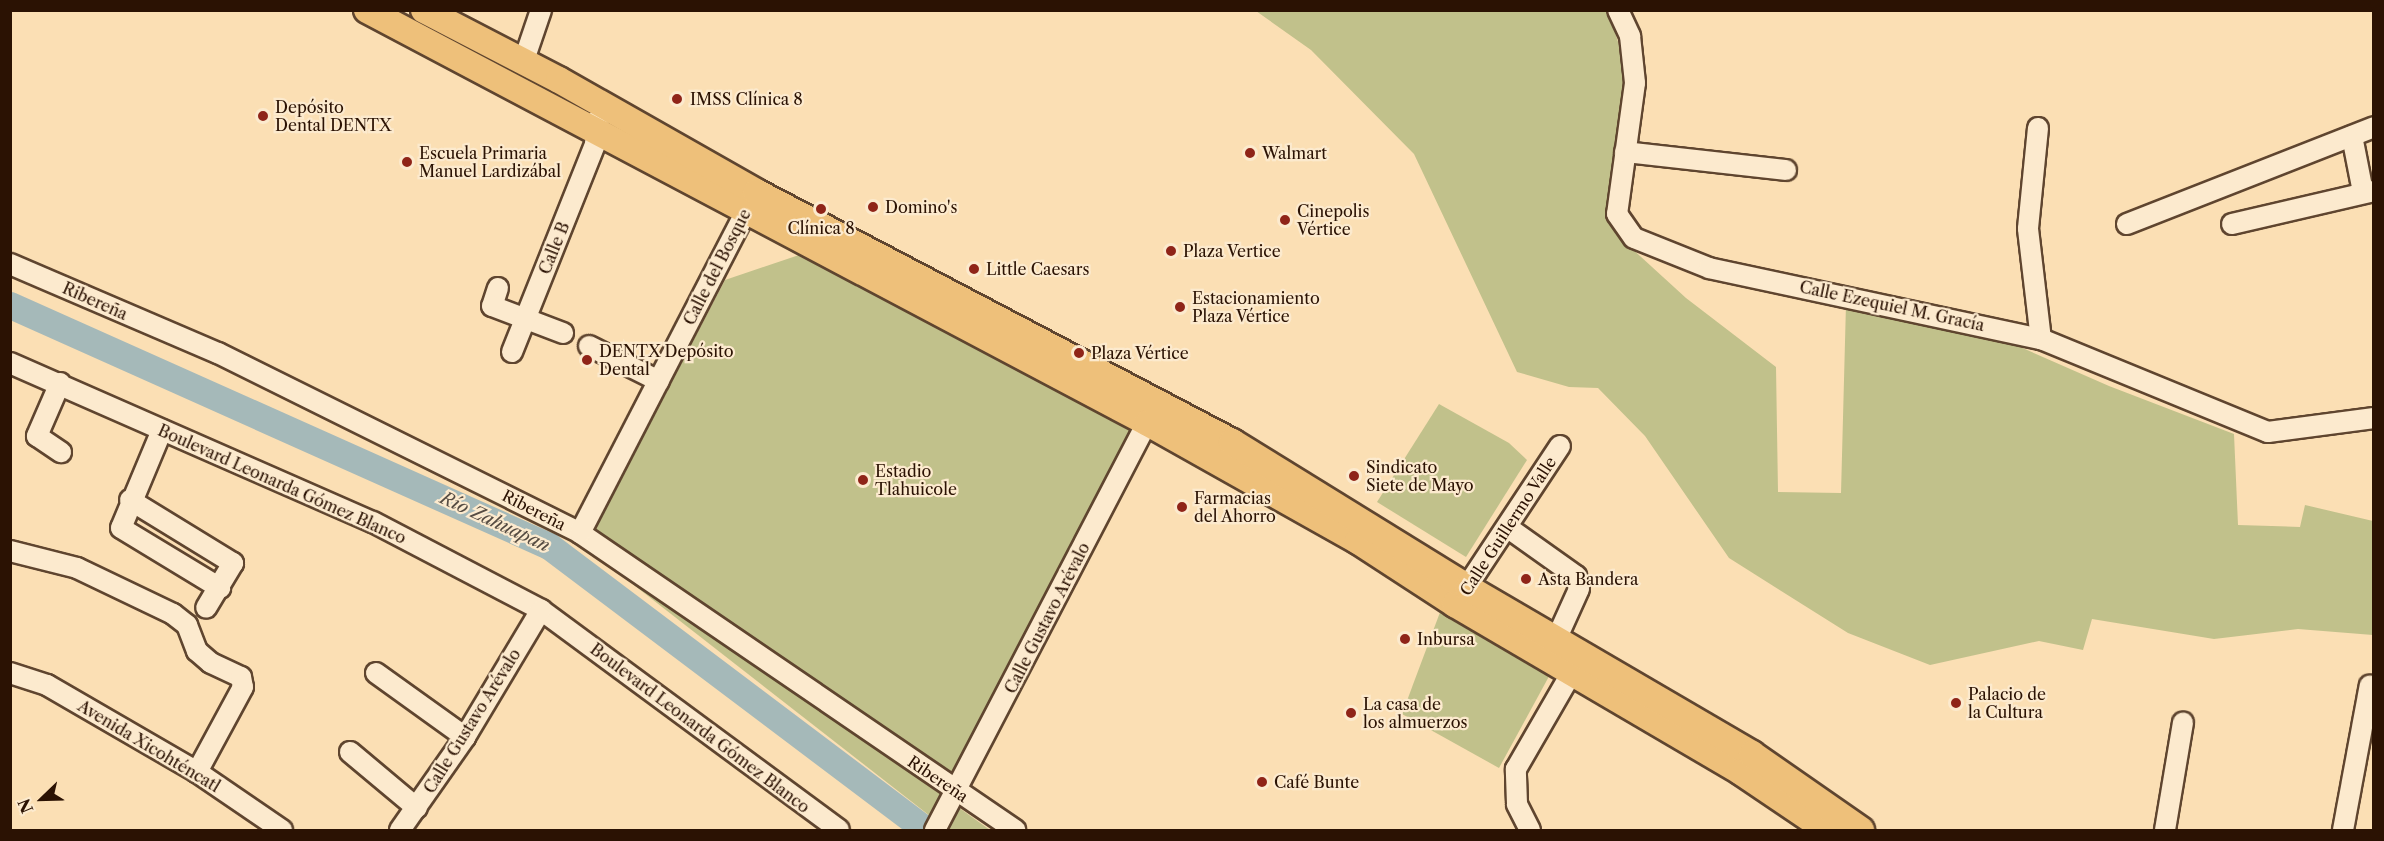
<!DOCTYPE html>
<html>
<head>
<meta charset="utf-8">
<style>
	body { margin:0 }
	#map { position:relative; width:2384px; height:841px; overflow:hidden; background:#fbdfb4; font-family:"Libre Caslon Text",serif }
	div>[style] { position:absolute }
	.green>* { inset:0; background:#c1c18b }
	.river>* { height:27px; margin:-13.5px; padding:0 13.5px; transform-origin:13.5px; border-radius:13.5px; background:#a5b9b9 }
	.roads { filter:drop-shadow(2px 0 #5f452f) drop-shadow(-2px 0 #5f452f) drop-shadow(0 2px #5f452f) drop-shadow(0 -2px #5f452f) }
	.minor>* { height:20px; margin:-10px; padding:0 10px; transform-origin:10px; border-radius:10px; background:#fceace }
	.major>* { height:26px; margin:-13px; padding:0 13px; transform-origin:13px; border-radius:13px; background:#eec07a }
	.dots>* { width:16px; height:16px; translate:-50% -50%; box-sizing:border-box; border:3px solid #fceace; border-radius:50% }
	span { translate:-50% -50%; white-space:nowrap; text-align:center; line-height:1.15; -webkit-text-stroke:4.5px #fceace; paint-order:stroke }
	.poi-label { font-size:16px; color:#2b1203 }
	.left { translate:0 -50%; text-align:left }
	.street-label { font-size:16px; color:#2b1203 }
	.water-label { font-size:18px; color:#564c43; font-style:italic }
	.frame { position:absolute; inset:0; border:12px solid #2b1203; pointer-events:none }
	.north { position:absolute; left:12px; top:769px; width:60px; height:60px; -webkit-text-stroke:4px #fceace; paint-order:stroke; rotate:247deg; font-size:16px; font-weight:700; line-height:24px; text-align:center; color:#2b1203 }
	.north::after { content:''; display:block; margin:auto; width:21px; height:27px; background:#2b1203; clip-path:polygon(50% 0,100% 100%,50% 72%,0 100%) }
</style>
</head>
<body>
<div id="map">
	<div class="green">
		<i style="clip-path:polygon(1256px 11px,1608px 11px,1629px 76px,1615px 141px,1608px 201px,1617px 235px,1686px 298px,1776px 367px,1778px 492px,1841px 493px,1846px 304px,1995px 336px,2109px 386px,2234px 434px,2238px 525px,2300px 527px,2305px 505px,2373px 521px,2373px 635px,2298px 629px,2214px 639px,2092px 619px,2083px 650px,2039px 641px,1930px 665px,1848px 633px,1729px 558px,1645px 436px,1598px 388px,1569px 387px,1517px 372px,1414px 154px,1311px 50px)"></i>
		<i style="clip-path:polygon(802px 254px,1134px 428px,951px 775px,593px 532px,725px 280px)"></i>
		<i style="clip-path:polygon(1439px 404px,1509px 443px,1527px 460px,1466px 557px,1377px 502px)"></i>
		<i style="clip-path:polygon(589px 550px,702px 623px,990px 830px,948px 830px)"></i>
		<i style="clip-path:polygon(1442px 607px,1553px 669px,1499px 768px,1402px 714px)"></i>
	</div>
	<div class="river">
		<i style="left:10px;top:305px;width:590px;rotate:24.09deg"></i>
		<i style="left:549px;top:546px;width:472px;rotate:37deg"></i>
	</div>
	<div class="roads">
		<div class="minor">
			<i style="left:1618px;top:10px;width:29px;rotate:65deg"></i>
			<i style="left:1630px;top:36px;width:47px;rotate:83.9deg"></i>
			<i style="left:1635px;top:83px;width:132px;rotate:97.8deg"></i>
			<i style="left:1617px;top:214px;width:29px;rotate:55deg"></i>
			<i style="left:1634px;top:238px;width:81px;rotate:21.8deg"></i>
			<i style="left:1709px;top:268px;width:340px;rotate:12.1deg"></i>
			<i style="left:2041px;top:339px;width:245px;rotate:22.3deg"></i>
			<i style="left:2268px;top:432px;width:107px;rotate:-7.5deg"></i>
			<i style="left:523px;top:63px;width:56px;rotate:-71.2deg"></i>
			<i style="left:2038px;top:128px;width:101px;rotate:95.7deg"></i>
			<i style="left:2028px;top:229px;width:111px;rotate:83.3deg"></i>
			<i style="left:2352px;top:136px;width:57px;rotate:78.9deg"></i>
			<i style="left:1625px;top:152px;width:162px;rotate:6.4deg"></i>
			<i style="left:2127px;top:224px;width:265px;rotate:-21.4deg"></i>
			<i style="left:2232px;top:224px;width:146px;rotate:-13.1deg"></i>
			<i style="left:10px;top:264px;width:226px;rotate:23.2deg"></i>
			<i style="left:218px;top:353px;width:404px;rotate:26.4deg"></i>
			<i style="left:580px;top:533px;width:527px;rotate:34.32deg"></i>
			<i style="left:498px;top:288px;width:19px;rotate:108deg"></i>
			<i style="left:492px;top:306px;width:76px;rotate:20.8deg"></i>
			<i style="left:589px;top:346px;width:78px;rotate:26.6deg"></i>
			<i style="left:512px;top:352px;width:224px;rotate:-68.2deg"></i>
			<i style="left:595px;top:144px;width:25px;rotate:-83deg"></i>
			<i style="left:10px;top:363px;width:396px;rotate:23.7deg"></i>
			<i style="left:373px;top:522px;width:190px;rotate:27.6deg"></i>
			<i style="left:541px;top:610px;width:370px;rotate:36.4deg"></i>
			<i style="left:60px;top:383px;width:58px;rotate:113.5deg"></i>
			<i style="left:37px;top:436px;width:29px;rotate:34deg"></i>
			<i style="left:162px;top:430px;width:106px;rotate:112.7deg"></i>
			<i style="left:121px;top:528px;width:116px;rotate:31.2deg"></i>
			<i style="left:130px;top:500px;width:121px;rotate:31.5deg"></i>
			<i style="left:233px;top:563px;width:52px;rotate:121deg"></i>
			<i style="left:1507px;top:527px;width:85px;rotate:35.4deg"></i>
			<i style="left:1576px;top:576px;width:13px;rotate:77deg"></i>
			<i style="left:1579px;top:589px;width:68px;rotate:114.3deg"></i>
			<i style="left:580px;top:533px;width:375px;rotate:-62.7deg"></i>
			<i style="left:10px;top:551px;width:69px;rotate:14.2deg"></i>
			<i style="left:77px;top:568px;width:106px;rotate:25.6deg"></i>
			<i style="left:173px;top:614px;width:18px;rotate:38deg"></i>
			<i style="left:187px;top:625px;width:28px;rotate:69deg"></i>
			<i style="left:197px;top:651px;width:18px;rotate:41deg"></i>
			<i style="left:211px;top:663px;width:33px;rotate:25deg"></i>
			<i style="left:241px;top:677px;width:10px;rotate:79deg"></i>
			<i style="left:243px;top:687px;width:97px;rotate:118.4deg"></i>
			<i style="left:1460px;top:597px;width:181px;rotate:-56.5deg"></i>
			<i style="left:10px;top:673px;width:39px;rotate:18deg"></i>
			<i style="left:47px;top:685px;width:173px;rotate:30.1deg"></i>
			<i style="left:197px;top:772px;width:103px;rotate:34.3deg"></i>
			<i style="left:376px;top:673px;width:110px;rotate:35.7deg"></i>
			<i style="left:350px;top:752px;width:87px;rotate:39.9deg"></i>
			<i style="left:400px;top:830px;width:113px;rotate:-55deg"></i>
			<i style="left:465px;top:737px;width:148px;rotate:-59.1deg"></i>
			<i style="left:935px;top:830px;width:471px;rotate:-62.5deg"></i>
			<i style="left:1530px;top:830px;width:29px;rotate:-117deg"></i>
			<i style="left:1517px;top:804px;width:35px;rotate:-92deg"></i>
			<i style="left:1516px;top:769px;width:112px;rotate:-60deg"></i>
			<i style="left:2165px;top:830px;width:109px;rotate:-80.5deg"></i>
			<i style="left:2343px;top:830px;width:147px;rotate:-79.5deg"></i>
		</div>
		<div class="major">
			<i style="left:367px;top:10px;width:883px;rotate:27.87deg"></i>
			<i style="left:1148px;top:423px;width:241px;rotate:29.3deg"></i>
			<i style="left:1358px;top:541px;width:116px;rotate:33deg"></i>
			<i style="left:1455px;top:604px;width:332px;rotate:30.4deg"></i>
			<i style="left:1741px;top:772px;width:104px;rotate:34deg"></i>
			<i style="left:424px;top:10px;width:152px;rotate:27.4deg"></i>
			<i style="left:559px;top:80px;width:227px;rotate:29.6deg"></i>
			<i style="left:756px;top:192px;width:538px;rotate:27.71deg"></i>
			<i style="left:1232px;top:442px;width:278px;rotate:31.7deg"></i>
			<i style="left:1468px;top:588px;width:329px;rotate:30.3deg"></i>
			<i style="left:1752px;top:754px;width:133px;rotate:34.9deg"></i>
		</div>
	</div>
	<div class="dots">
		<i style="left:677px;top:99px;background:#8f2418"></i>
		<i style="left:263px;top:116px;background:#8f2418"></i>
		<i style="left:1250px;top:153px;background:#8f2418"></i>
		<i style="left:407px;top:162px;background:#8f2418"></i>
		<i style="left:873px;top:207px;background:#8f2418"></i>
		<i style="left:821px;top:209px;background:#8f2418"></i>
		<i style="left:1285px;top:220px;background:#8f2418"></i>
		<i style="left:1171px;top:251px;background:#8f2418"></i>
		<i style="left:974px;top:269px;background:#8f2418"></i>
		<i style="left:1180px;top:307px;background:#8f2418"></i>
		<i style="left:1079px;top:353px;background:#8f2418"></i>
		<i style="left:587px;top:360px;background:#8f2418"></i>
		<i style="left:1354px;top:476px;background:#8f2418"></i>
		<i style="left:863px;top:480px;background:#8f2418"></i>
		<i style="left:1182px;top:507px;background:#8f2418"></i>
		<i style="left:1526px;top:579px;background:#8f2418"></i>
		<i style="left:1405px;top:639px;background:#8f2418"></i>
		<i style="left:1956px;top:703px;background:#8f2418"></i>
		<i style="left:1351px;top:713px;background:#8f2418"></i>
		<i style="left:1262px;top:782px;background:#8f2418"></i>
	</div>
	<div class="poi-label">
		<span class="left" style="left:690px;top:99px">IMSS Clínica 8</span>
		<span class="left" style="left:275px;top:116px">Depósito<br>Dental DENTX</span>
		<span class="left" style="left:419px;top:162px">Escuela Primaria<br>Manuel Lardizábal</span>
		<span class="left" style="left:1262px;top:153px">Walmart</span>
		<span class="left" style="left:885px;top:207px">Domino's</span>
		<span class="left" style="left:1297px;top:220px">Cinepolis<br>Vértice</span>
		<span style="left:821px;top:228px">Clínica 8</span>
		<span class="left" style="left:1183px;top:251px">Plaza Vertice</span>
		<span class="left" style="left:986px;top:269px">Little Caesars</span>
		<span class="left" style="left:1192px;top:307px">Estacionamiento<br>Plaza Vértice</span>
		<span class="left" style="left:599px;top:360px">DENTX Depósito<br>Dental</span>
		<span class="left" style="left:1091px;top:353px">Plaza Vértice</span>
		<span class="left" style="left:1366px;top:476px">Sindicato<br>Siete de Mayo</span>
		<span class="left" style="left:875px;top:480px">Estadio<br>Tlahuicole</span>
		<span class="left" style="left:1194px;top:507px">Farmacias<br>del Ahorro</span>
		<span class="left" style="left:1538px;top:579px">Asta Bandera</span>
		<span class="left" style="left:1417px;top:639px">Inbursa</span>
		<span class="left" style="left:1968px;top:703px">Palacio de<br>la Cultura</span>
		<span class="left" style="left:1363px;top:713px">La casa de<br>los almuerzos</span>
		<span class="left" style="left:1274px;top:782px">Café Bunte</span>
	</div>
	<div class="street-label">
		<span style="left:554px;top:248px;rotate:-68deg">Calle B</span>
		<span style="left:717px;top:267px;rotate:-63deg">Calle del Bosque</span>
		<span style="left:95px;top:301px;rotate:24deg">Ribereña</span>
		<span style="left:1892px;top:306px;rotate:12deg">Calle Ezequiel M. Gracía</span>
		<span style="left:282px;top:484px;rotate:24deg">Boulevard Leonarda Gómez Blanco</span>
		<span style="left:534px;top:510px;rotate:27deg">Ribereña</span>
		<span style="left:1508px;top:526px;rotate:-57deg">Calle Guillermo Valle</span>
		<span style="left:1047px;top:618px;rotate:-63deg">Calle Gustavo Arévalo</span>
		<span style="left:472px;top:721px;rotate:-58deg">Calle Gustavo Arévalo</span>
		<span style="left:700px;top:728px;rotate:37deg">Boulevard Leonarda Gómez Blanco</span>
		<span style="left:149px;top:746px;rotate:31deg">Avenida Xicohténcatl</span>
		<span style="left:938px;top:779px;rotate:34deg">Ribereña</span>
	</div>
	<div class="water-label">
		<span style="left:495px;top:522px;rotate:25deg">Río Zahuapan</span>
	</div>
	<div class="frame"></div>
	<div class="north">N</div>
</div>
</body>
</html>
